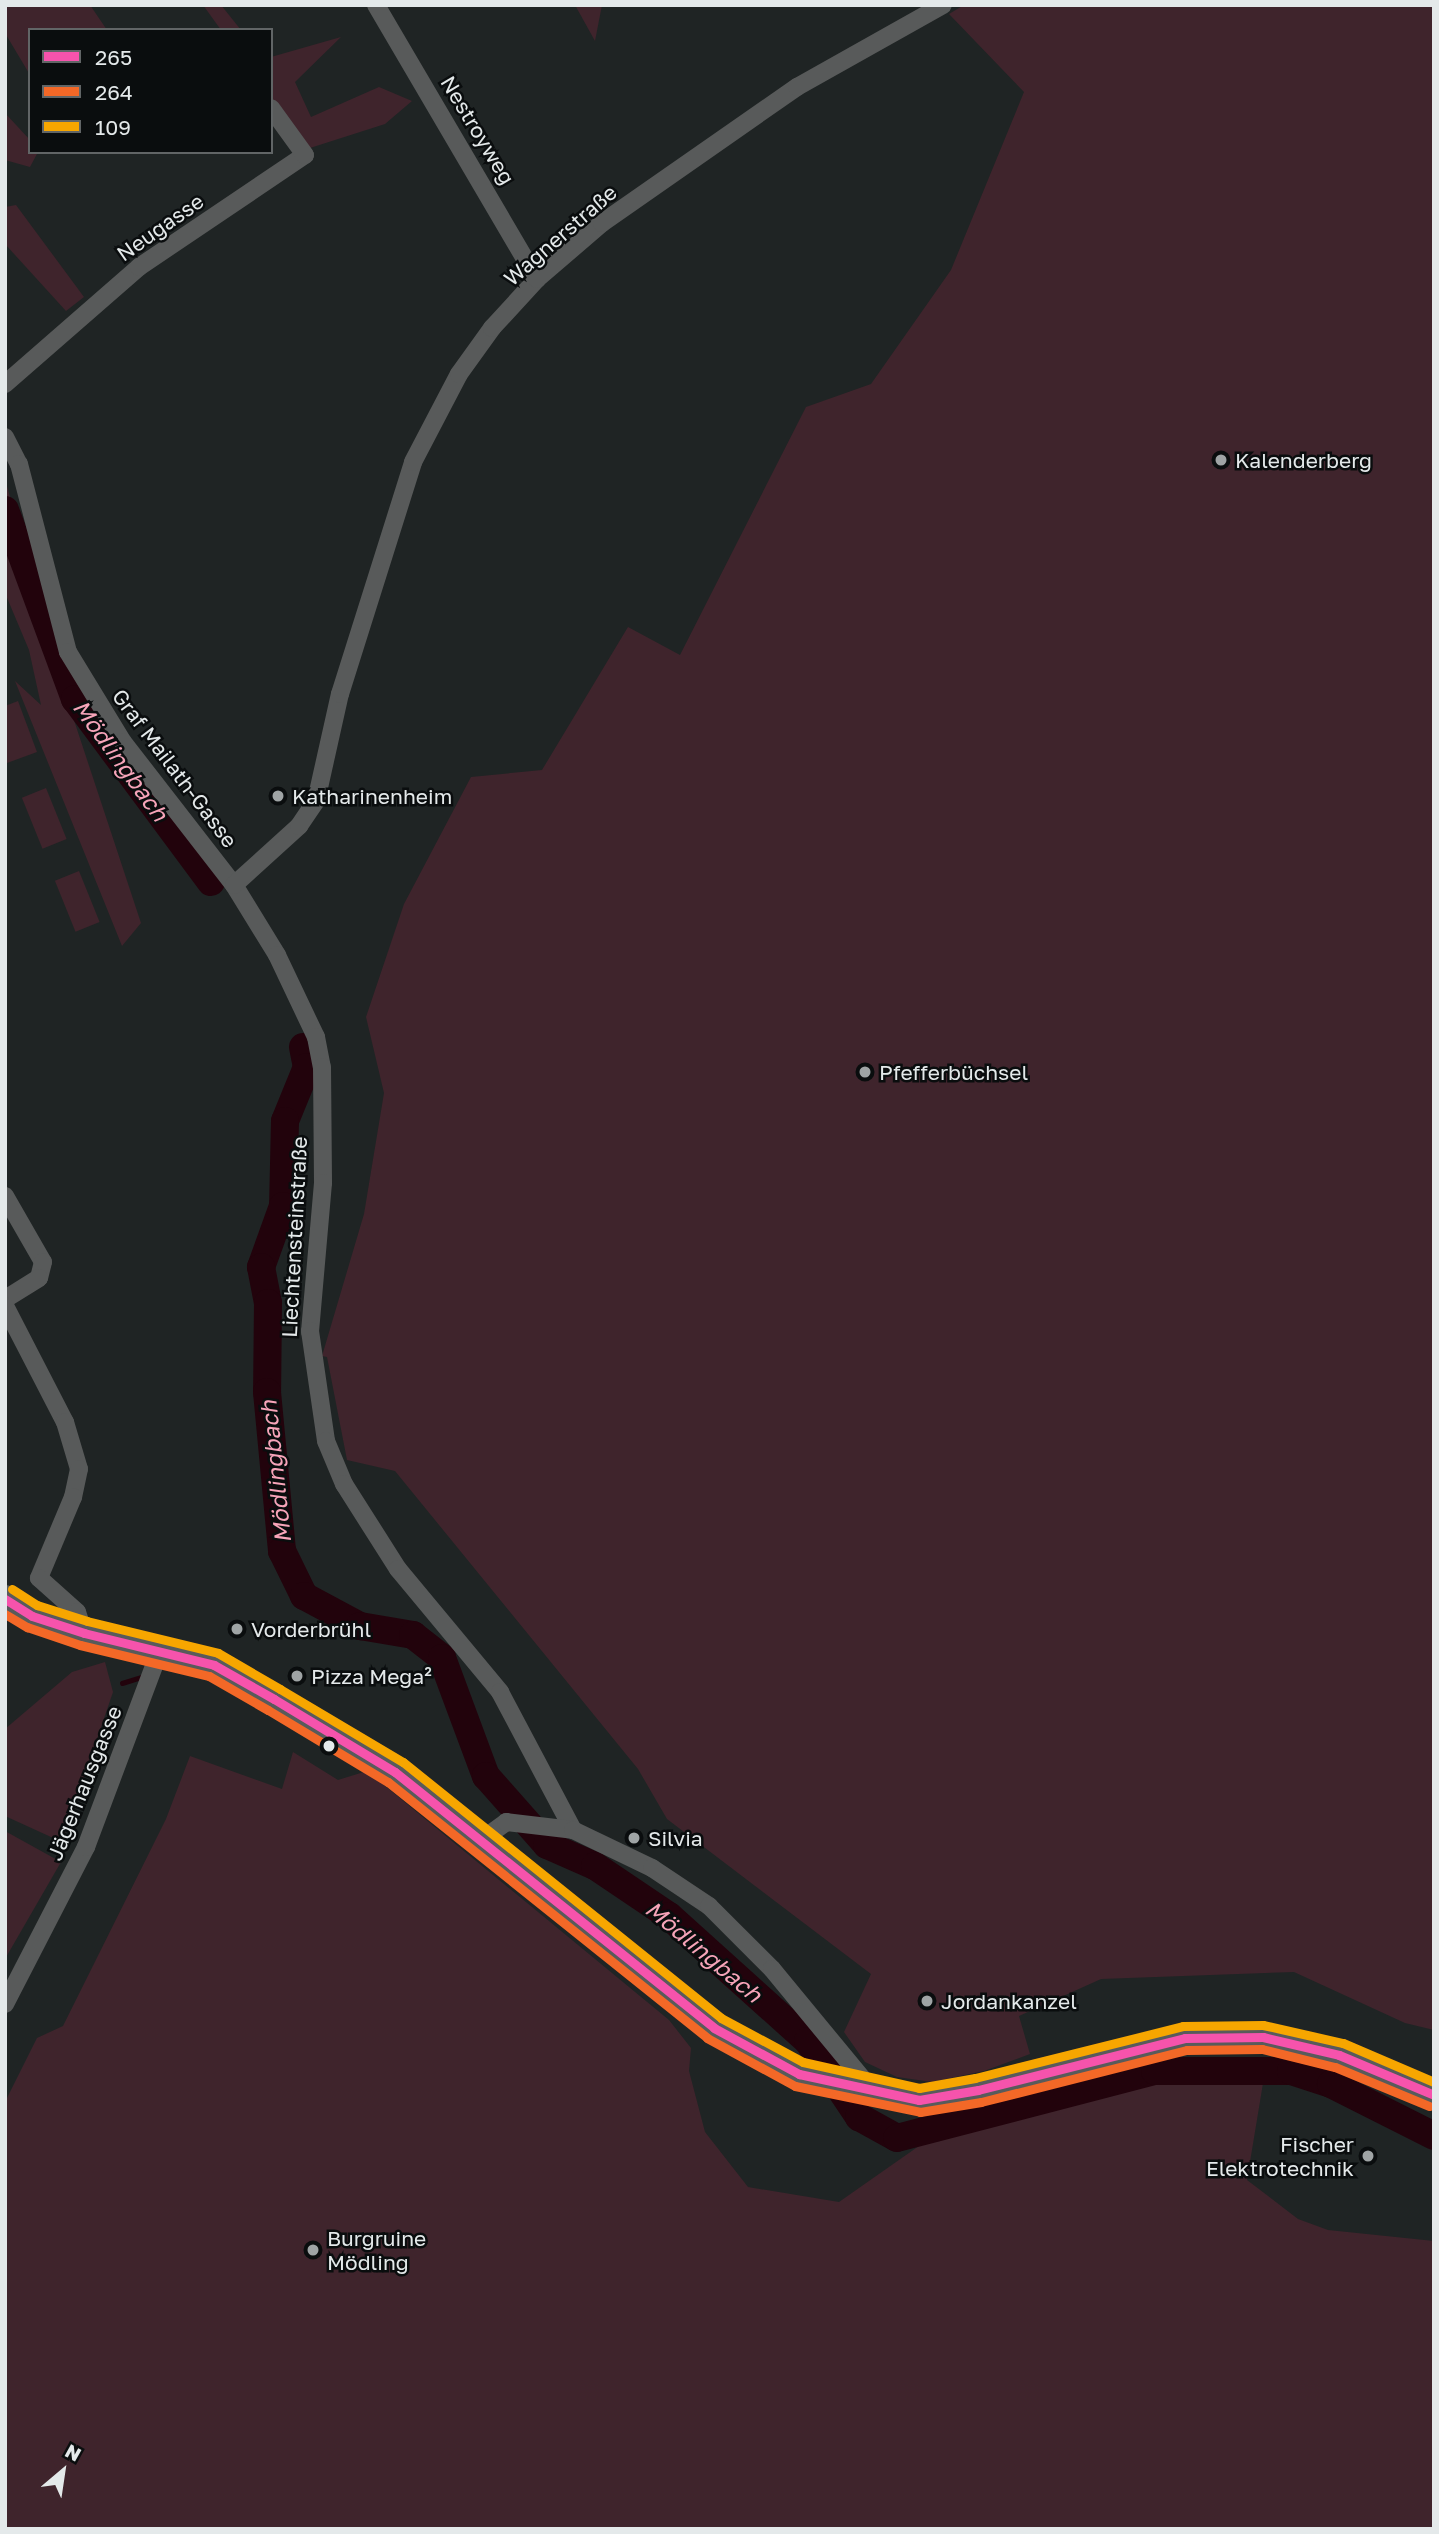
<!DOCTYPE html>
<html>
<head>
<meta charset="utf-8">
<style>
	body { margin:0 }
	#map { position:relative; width:1439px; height:2534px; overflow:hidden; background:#1f2424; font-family:"Golos Text",sans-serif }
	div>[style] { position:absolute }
	.green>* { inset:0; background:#3f242c; transform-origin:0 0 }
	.stream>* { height:4.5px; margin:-2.25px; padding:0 2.25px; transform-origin:2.25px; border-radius:2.25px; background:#22030c }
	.river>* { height:28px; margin:-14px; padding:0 14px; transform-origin:14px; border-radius:14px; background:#22030c }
	.minor>* { height:18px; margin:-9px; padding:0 9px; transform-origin:9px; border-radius:9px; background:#585a5a }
	.primary>* { height:28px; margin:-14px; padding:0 14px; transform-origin:14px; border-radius:14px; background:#585b5b }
	.bus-1>* { height:9px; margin:-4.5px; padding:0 4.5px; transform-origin:4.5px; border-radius:4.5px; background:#f653ac }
	.bus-2>* { height:9px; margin:-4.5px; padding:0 4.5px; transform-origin:4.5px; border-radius:4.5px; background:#f36827 }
	.bus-3>* { height:9px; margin:-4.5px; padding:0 4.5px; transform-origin:4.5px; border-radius:4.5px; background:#f7a600 }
	.dots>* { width:19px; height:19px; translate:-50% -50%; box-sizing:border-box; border:4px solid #0a0d0e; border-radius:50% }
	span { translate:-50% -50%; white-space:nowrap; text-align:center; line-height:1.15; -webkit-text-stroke:5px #0a0d0e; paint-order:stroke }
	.street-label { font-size:21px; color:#e4e9ea }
	.poi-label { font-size:21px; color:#e4e9ea }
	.left { translate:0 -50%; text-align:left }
	.right { translate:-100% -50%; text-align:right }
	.water-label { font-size:23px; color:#f7a4b9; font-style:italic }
	.frame { position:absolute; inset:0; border:7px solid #e4e9ea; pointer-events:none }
	.legend { position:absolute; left:28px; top:28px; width:245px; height:126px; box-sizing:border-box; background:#0a0d0e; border:2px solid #616566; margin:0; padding:9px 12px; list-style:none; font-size:21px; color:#e4e9ea }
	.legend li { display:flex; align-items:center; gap:14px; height:35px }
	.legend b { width:35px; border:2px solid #616566 }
	.north { position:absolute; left:28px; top:2436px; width:70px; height:70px; -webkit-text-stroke:5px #0a0d0e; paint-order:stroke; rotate:29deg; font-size:19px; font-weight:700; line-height:28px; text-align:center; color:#e4e9ea }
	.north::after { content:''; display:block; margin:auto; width:24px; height:32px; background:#e4e9ea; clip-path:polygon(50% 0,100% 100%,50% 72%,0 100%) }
</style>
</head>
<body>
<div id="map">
	<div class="green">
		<i style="clip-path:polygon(5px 5px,90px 5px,107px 30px,30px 30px,30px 75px,5px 33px)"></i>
		<i style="clip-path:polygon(203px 5px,221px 5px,241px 30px,221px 30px)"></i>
		<i style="clip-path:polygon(575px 5px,602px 5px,595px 41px)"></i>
		<i style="clip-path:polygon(964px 5px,1434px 5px,1434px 2030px,1405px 2023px,1294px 1972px,1101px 1979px,1019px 2016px,1030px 2054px,984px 2071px,932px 2082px,897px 2077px,865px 2062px,844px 2032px,871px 1974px,667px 1819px,638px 1769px,395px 1471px,347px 1460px,327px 1357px,322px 1356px,364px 1214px,384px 1093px,366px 1017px,404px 904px,471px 777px,542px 770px,628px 627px,680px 655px,806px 407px,871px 384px,951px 270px,1024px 92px,949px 14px)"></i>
		<i style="clip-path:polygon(341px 37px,295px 82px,311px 117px,379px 87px,412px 101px,385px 124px,310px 148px,271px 97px,271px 57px)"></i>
		<i style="clip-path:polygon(5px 113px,30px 140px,30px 152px,38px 152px,30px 167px,5px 160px)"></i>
		<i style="clip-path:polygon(16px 205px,84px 297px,66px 311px,5px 244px,5px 207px)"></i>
		<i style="clip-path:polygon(5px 479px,64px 690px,141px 923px,122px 946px,15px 681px,41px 705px,29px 650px,5px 593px)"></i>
		<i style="clip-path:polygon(18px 701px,37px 752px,7px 763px,5px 706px)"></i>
		<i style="left:46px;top:788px;width:55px;height:26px;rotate:68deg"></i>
		<i style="left:79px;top:871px;width:55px;height:26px;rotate:68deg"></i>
		<i style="clip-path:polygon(105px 1662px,113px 1692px,62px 1842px,5px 1816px,5px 1729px,72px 1672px)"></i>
		<i style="clip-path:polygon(293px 1752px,338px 1780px,367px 1771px,669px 2020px,691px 2048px,689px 2071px,705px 2132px,748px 2187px,839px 2202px,966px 2113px,1164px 2064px,1267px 2059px,1247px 2180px,1298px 2219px,1328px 2230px,1434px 2241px,1434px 2529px,5px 2529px,5px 2102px,37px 2038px,63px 2026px,166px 1819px,190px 1756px,282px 1789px)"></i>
		<i style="clip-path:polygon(5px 1831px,61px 1862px,5px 1959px)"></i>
	</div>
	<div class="stream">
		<i style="left:122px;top:1683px;width:21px;rotate:-17deg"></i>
	</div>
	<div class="river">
		<i style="left:5px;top:510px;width:202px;rotate:69.7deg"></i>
		<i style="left:75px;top:699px;width:228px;rotate:53.4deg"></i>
		<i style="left:303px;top:1047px;width:20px;rotate:79deg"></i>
		<i style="left:307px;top:1067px;width:58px;rotate:112.2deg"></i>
		<i style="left:285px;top:1121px;width:85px;rotate:91.3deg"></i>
		<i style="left:283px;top:1206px;width:65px;rotate:109.8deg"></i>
		<i style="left:261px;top:1267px;width:37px;rotate:79deg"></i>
		<i style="left:268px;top:1303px;width:89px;rotate:90.6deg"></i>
		<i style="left:267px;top:1392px;width:160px;rotate:84.6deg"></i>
		<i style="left:282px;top:1551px;width:50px;rotate:63.9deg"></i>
		<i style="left:304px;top:1596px;width:64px;rotate:28.2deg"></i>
		<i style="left:360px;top:1626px;width:54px;rotate:9.6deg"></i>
		<i style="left:413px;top:1635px;width:37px;rotate:38deg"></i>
		<i style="left:442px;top:1658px;width:126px;rotate:69.6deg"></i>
		<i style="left:486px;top:1776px;width:92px;rotate:48.5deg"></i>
		<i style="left:547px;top:1845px;width:52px;rotate:23.6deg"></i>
		<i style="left:595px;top:1866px;width:89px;rotate:34deg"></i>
		<i style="left:669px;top:1916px;width:187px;rotate:42deg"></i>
		<i style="left:808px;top:2041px;width:92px;rotate:56.1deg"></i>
		<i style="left:859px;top:2117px;width:43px;rotate:28.9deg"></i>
		<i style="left:897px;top:2138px;width:267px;rotate:-14.6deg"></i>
		<i style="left:1155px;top:2071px;width:136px"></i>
		<i style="left:1291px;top:2071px;width:42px;rotate:18deg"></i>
		<i style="left:1331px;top:2084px;width:115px;rotate:26.8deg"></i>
	</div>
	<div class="minor">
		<i style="left:376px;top:5px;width:318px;rotate:59.6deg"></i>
		<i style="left:5px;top:384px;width:178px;rotate:-41.1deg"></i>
		<i style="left:139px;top:267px;width:200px;rotate:-34deg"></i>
		<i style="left:305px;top:155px;width:58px;rotate:-125.9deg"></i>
		<i style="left:5px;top:437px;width:30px;rotate:63deg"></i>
		<i style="left:19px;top:464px;width:194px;rotate:75.4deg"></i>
		<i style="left:68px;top:652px;width:105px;rotate:58.6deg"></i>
		<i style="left:123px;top:742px;width:181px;rotate:52.2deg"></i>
		<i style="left:234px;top:885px;width:82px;rotate:58.4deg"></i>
		<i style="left:277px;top:955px;width:91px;rotate:64.6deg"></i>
		<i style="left:316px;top:1037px;width:31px;rotate:79deg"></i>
		<i style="left:322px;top:1067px;width:116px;rotate:89.5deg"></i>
		<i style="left:323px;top:1183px;width:149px;rotate:95deg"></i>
		<i style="left:310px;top:1331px;width:111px;rotate:81.7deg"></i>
		<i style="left:326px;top:1441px;width:47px;rotate:67.3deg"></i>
		<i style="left:344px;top:1484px;width:101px;rotate:57.6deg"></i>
		<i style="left:398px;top:1569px;width:160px;rotate:50.3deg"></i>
		<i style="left:500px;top:1692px;width:156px;rotate:62.1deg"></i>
		<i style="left:234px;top:885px;width:88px;rotate:-42.2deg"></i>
		<i style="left:299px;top:826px;width:30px;rotate:-56deg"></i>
		<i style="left:316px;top:801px;width:110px;rotate:-77.4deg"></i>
		<i style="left:340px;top:694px;width:243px;rotate:-72.5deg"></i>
		<i style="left:413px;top:462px;width:99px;rotate:-62.4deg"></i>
		<i style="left:459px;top:374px;width:57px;rotate:-54.3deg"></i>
		<i style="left:492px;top:328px;width:67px;rotate:-47.4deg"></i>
		<i style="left:537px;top:279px;width:86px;rotate:-40.7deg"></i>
		<i style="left:602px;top:223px;width:238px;rotate:-34.9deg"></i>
		<i style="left:797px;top:87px;width:167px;rotate:-29.3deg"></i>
		<i style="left:5px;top:1196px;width:76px;rotate:60.1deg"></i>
		<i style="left:43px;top:1262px;width:16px;rotate:104deg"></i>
		<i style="left:39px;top:1278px;width:40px;rotate:148deg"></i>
		<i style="left:5px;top:1306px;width:131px;rotate:62.7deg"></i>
		<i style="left:65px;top:1422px;width:49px;rotate:73.4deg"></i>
		<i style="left:79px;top:1469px;width:29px;rotate:102deg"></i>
		<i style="left:73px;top:1497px;width:88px;rotate:112.8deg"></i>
		<i style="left:39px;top:1578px;width:51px;rotate:41.8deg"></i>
		<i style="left:77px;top:1612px;width:22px;rotate:72deg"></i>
		<i style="left:483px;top:1839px;width:29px;rotate:-36deg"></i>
		<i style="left:506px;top:1822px;width:67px;rotate:6.8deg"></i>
		<i style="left:573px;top:1830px;width:88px;rotate:25.7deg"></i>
		<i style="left:652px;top:1868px;width:69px;rotate:33.7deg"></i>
		<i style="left:709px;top:1906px;width:89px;rotate:45deg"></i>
		<i style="left:772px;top:1969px;width:154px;rotate:50.5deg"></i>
		<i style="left:5px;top:2004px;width:177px;rotate:-62.7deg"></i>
		<i style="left:86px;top:1847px;width:210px;rotate:-69.4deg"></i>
	</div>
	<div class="primary">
		<i style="left:5px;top:1599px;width:32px;rotate:32deg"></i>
		<i style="left:32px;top:1616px;width:55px;rotate:18.1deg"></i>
		<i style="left:84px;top:1633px;width:134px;rotate:13.8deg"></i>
		<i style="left:214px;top:1665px;width:69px;rotate:29.5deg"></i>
		<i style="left:274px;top:1699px;width:141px;rotate:31.1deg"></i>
		<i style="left:395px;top:1772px;width:409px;rotate:38.7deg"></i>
		<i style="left:714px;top:2028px;width:97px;rotate:28.4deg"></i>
		<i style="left:799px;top:2074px;width:123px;rotate:12.2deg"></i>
		<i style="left:919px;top:2100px;width:60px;rotate:-9.6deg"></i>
		<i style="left:978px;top:2090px;width:213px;rotate:-14.1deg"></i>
		<i style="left:1185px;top:2038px;width:78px;rotate:-0.7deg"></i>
		<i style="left:1263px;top:2037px;width:78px;rotate:13.3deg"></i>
		<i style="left:1339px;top:2055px;width:103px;rotate:22.8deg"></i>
	</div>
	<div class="bus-1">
		<i style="left:5px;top:1599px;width:32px;rotate:32deg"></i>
		<i style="left:32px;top:1616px;width:55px;rotate:18.1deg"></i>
		<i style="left:84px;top:1633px;width:134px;rotate:13.8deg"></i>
		<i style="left:214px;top:1665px;width:69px;rotate:29.5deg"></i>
		<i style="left:274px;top:1699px;width:141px;rotate:31.1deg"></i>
		<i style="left:395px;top:1772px;width:409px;rotate:38.7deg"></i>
		<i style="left:714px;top:2028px;width:97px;rotate:28.4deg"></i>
		<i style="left:799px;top:2074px;width:123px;rotate:12.2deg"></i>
		<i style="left:919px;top:2100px;width:60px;rotate:-9.6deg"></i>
		<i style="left:978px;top:2090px;width:213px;rotate:-14.1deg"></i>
		<i style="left:1185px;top:2038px;width:78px;rotate:-0.7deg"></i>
		<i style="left:1263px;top:2037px;width:78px;rotate:13.3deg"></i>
		<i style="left:1339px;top:2055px;width:103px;rotate:22.8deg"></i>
	</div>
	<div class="bus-2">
		<i style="left:5px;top:1614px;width:26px;rotate:31deg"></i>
		<i style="left:27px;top:1627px;width:56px;rotate:18.8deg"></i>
		<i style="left:80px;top:1645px;width:133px;rotate:13.5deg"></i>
		<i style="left:209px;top:1676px;width:68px;rotate:30deg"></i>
		<i style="left:268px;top:1710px;width:140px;rotate:31deg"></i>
		<i style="left:388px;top:1782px;width:409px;rotate:38.7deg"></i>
		<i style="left:707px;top:2038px;width:100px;rotate:28.6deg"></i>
		<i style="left:795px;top:2086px;width:128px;rotate:11.7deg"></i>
		<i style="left:920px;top:2112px;width:62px;rotate:-9.3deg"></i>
		<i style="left:981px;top:2102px;width:212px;rotate:-14.2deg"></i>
		<i style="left:1187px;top:2050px;width:75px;rotate:-0.8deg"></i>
		<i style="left:1262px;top:2049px;width:75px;rotate:13.9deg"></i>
		<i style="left:1335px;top:2067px;width:102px;rotate:22.5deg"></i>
	</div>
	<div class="bus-3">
		<i style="left:12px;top:1589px;width:30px;rotate:33deg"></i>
		<i style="left:37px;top:1605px;width:52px;rotate:17.7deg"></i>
		<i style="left:87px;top:1621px;width:135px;rotate:13.7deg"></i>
		<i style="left:218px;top:1653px;width:72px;rotate:30.1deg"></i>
		<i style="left:280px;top:1689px;width:143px;rotate:30.7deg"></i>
		<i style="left:403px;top:1762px;width:408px;rotate:38.8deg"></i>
		<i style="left:721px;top:2018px;width:93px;rotate:28.2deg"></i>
		<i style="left:803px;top:2062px;width:119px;rotate:12.6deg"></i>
		<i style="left:919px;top:2088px;width:57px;rotate:-10.1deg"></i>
		<i style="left:975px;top:2078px;width:214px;rotate:-14deg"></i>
		<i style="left:1183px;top:2026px;width:80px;rotate:-0.7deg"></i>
		<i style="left:1263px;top:2025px;width:82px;rotate:12.7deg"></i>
		<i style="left:1343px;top:2043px;width:99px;rotate:23.2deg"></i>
	</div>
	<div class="dots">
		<i style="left:1221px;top:460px;background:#9fa4a5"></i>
		<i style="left:278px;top:796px;background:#9fa4a5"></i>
		<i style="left:865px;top:1072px;background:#9fa4a5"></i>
		<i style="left:237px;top:1629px;background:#9fa4a5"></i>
		<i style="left:297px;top:1676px;background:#9fa4a5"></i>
		<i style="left:329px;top:1746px;background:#e4e9ea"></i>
		<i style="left:634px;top:1838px;background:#9fa4a5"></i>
		<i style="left:927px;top:2001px;background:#9fa4a5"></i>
		<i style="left:1368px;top:2156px;background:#9fa4a5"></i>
		<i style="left:313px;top:2250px;background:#9fa4a5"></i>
	</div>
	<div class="street-label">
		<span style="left:478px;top:130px;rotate:59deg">Nestroyweg</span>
		<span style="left:160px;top:227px;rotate:-35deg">Neugasse</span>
		<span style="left:560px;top:235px;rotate:-41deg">Wagnerstraße</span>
		<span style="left:175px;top:768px;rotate:53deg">Graf Mailath-Gasse</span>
		<span style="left:294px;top:1237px;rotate:-87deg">Liechtensteinstraße</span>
		<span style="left:84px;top:1783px;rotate:-68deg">Jägerhausgasse</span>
	</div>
	<div class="poi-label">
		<span class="left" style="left:1235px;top:460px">Kalenderberg</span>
		<span class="left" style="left:292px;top:796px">Katharinenheim</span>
		<span class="left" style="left:879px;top:1072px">Pfefferbüchsel</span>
		<span class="left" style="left:251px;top:1629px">Vorderbrühl</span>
		<span class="left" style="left:311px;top:1676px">Pizza Mega²</span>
		<span class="left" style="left:648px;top:1838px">Silvia</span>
		<span class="left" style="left:941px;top:2001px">Jordankanzel</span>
		<span class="right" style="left:1354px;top:2156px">Fischer<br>Elektrotechnik</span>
		<span class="left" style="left:327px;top:2250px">Burgruine<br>Mödling</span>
	</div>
	<div class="water-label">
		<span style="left:121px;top:760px;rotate:54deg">Mödlingbach</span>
		<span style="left:275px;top:1472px;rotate:-96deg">Mödlingbach</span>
		<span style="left:704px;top:1951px;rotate:40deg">Mödlingbach</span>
	</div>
	<div class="frame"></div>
	<ul class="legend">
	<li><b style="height:9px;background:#f653ac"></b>265</li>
	<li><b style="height:9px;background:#f36827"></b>264</li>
	<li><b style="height:9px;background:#f7a600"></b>109</li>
	</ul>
	<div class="north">N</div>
</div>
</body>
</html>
